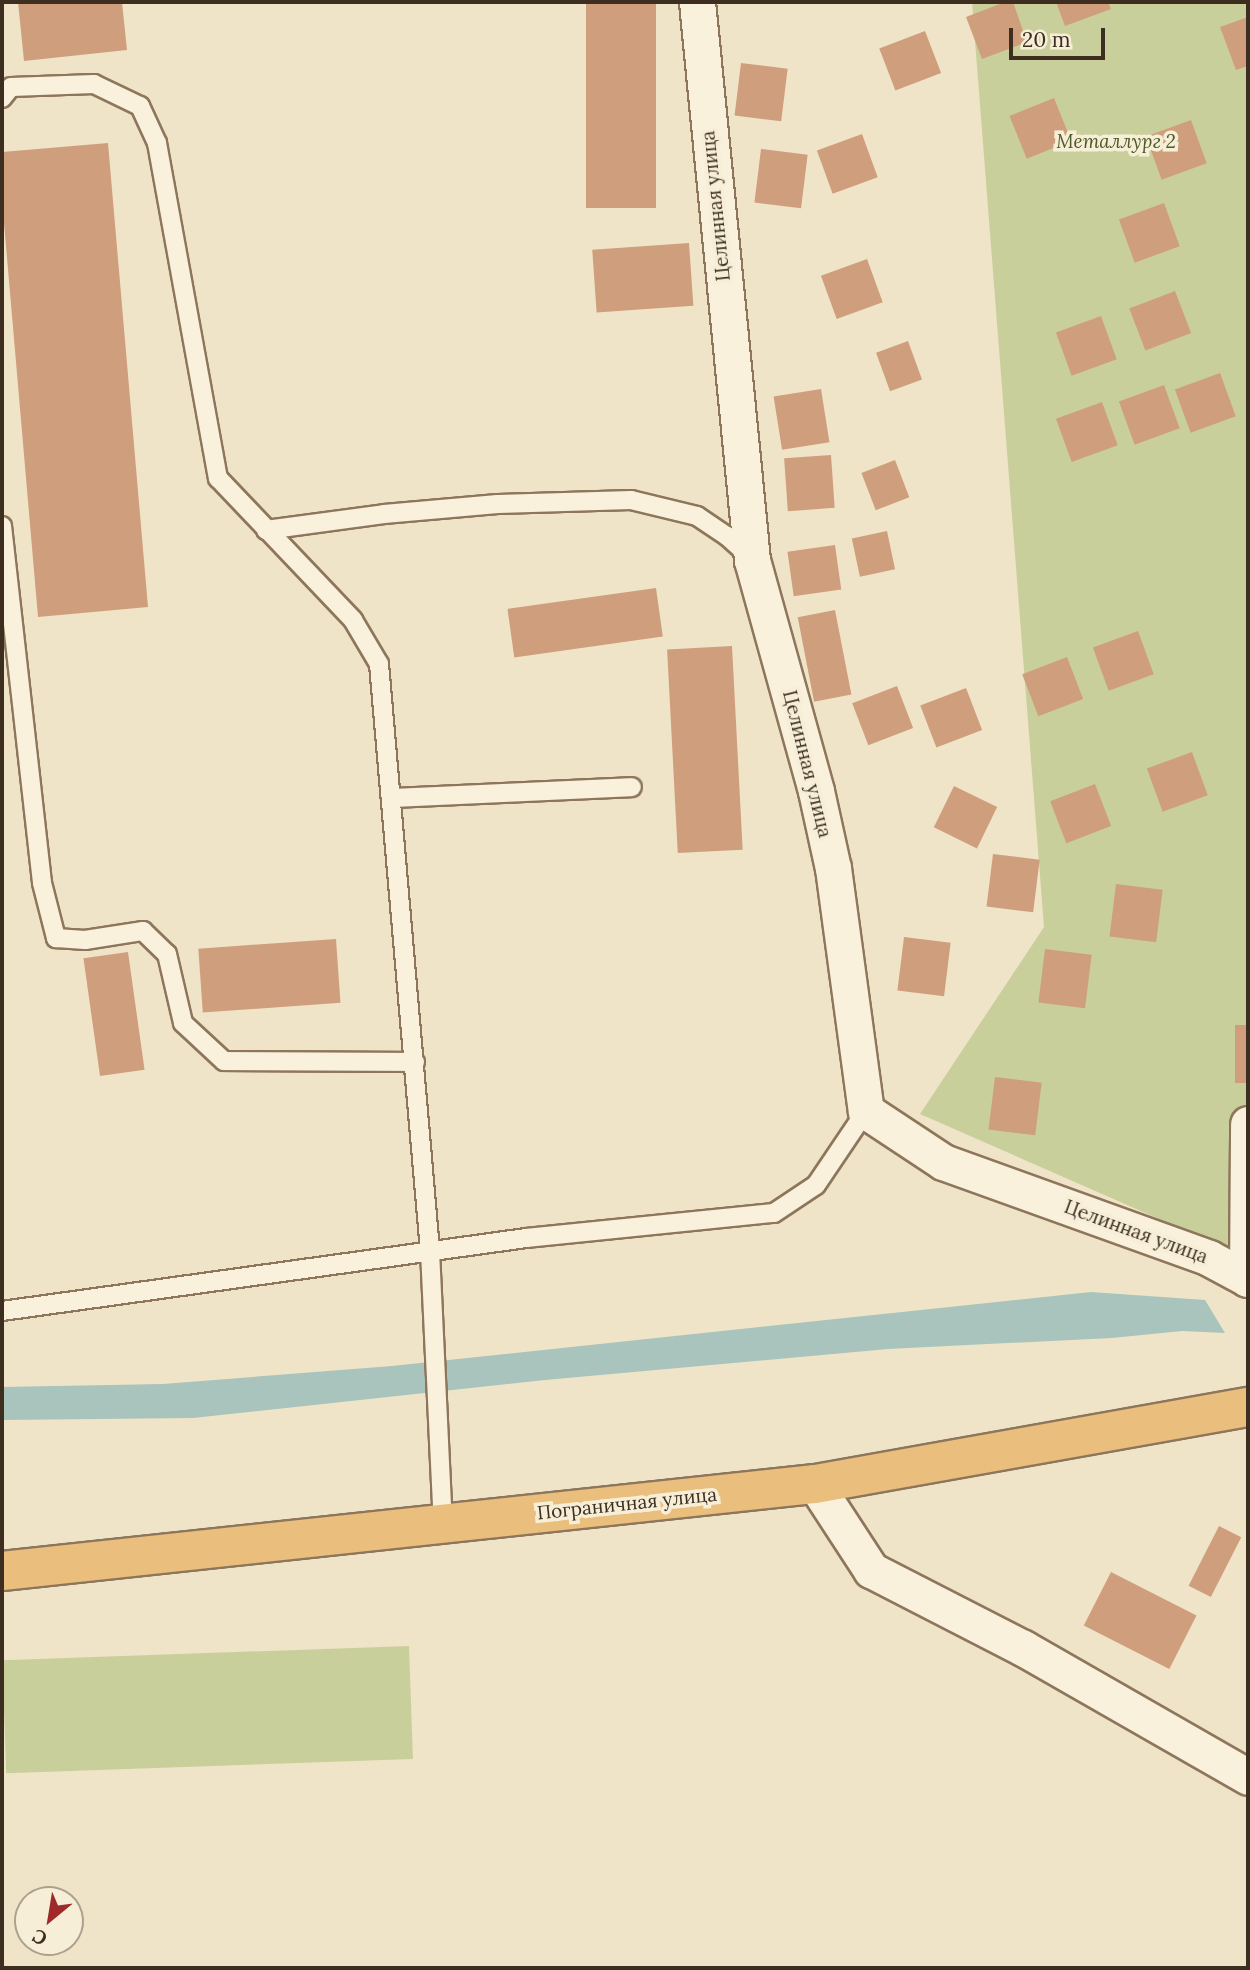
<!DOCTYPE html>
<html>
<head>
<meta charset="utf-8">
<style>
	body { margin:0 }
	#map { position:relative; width:1250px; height:1970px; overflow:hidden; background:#f0e4c8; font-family:Lora,serif }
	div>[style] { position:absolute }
	.green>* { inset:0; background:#c9cf9b; transform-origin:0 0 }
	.water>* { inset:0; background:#a9c4bc }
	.building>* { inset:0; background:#cf9f7d; transform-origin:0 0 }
	.roads { filter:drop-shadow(2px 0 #8d765c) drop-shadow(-2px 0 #8d765c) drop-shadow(0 2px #8d765c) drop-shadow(0 -2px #8d765c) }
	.service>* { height:18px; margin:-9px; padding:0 9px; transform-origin:9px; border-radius:9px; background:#faf1dc }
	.minor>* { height:35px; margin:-17.5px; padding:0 17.5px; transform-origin:17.5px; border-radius:17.5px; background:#faf1dc }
	.trunk>* { height:38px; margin:-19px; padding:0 19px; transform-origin:19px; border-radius:19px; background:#eabe7c }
	span { translate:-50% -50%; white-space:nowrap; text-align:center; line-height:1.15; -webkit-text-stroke:7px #f7eed8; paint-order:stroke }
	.park-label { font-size:19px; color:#4d5a26; font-style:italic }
	.street-label { font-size:19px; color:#3d2e20 }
	.frame { position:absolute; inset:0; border:4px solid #3d2e20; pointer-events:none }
	.north { position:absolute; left:14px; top:1886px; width:70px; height:70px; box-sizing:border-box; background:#f7eed8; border:2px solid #ada18e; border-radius:50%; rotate:210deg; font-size:19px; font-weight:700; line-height:28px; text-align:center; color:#3d2e20 }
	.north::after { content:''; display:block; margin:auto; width:24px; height:32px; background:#9e2a2b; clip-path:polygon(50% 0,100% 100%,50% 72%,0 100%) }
	.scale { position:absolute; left:1009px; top:28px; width:96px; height:32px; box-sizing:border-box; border:4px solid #3d2e20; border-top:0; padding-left:9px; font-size:21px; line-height:24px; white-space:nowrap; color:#3d2e20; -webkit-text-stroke:5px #f7eed8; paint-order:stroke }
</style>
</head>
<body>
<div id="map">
	<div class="green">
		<i style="clip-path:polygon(972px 2px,1248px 2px,1248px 1258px,920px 1114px,1044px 927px)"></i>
		<i style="left:409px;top:1646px;width:113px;height:407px;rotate:88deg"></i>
	</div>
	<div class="water">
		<i style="clip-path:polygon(1091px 1292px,1205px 1300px,1225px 1333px,1182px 1331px,1112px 1338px,888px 1349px,545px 1380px,193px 1418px,2px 1420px,2px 1387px,163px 1384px,392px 1366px)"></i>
	</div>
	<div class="building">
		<i style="clip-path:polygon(18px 2px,122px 2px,127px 50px,24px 61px)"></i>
		<i style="left:586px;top:2px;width:70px;height:206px"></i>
		<i style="clip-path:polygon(1005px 2px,1013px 2px,1027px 42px,982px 59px,966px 17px)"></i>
		<i style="clip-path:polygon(1056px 2px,1108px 2px,1111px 9px,1065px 26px)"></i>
		<i style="clip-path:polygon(1248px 17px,1248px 66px,1236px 70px,1220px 27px)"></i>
		<i style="left:925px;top:31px;width:45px;height:49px;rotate:69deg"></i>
		<i style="left:741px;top:63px;width:47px;height:53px;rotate:7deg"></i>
		<i style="left:1054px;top:98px;width:46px;height:48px;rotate:68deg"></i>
		<i style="left:1191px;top:120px;width:46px;height:48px;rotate:70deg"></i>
		<i style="left:862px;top:134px;width:46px;height:48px;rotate:70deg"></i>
		<i style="clip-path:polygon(108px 143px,148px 607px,38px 617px,2px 200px,2px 152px)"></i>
		<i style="left:761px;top:149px;width:47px;height:54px;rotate:7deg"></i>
		<i style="left:1164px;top:203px;width:46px;height:48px;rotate:70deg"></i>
		<i style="left:689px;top:243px;width:63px;height:97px;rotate:86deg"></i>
		<i style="left:867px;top:259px;width:46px;height:49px;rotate:70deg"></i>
		<i style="left:1175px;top:291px;width:45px;height:49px;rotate:69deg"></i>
		<i style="left:1101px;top:316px;width:46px;height:48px;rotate:70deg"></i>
		<i style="left:908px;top:341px;width:41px;height:34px;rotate:70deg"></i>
		<i style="left:1220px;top:373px;width:46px;height:48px;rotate:70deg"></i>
		<i style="left:1164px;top:385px;width:46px;height:48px;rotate:70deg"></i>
		<i style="left:821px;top:389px;width:54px;height:48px;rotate:81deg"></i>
		<i style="left:1102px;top:402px;width:46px;height:49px;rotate:70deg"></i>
		<i style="left:831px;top:455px;width:53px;height:47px;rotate:86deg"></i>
		<i style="left:895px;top:460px;width:40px;height:36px;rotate:69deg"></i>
		<i style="left:887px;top:531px;width:39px;height:36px;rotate:78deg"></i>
		<i style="left:835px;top:545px;width:45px;height:48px;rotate:82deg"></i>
		<i style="left:656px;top:588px;width:49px;height:150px;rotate:82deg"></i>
		<i style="left:835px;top:610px;width:86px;height:38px;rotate:79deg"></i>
		<i style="left:1138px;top:631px;width:46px;height:48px;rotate:70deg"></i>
		<i style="left:732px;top:646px;width:204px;height:65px;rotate:87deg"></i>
		<i style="left:1067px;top:657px;width:45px;height:48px;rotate:69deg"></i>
		<i style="left:897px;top:686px;width:45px;height:48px;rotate:69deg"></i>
		<i style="left:966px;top:688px;width:45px;height:49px;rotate:69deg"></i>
		<i style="left:1192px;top:752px;width:46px;height:48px;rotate:70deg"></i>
		<i style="left:1095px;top:784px;width:45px;height:48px;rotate:69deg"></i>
		<i style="left:954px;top:786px;width:48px;height:46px;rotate:26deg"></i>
		<i style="left:993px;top:854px;width:47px;height:53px;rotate:7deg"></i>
		<i style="left:1116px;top:884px;width:47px;height:53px;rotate:7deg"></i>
		<i style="left:904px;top:937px;width:47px;height:54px;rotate:7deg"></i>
		<i style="left:336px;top:939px;width:64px;height:138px;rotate:86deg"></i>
		<i style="left:1045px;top:949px;width:47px;height:54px;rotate:7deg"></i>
		<i style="left:128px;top:952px;width:119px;height:45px;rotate:82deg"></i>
		<i style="left:1235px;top:1025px;width:13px;height:58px"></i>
		<i style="left:995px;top:1077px;width:47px;height:53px;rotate:7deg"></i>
		<i style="left:1219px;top:1526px;width:25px;height:67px;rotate:27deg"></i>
		<i style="left:1111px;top:1572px;width:96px;height:60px;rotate:27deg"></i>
	</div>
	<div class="roads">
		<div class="service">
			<i style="left:2px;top:98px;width:14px;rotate:-51deg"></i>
			<i style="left:11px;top:87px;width:83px;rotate:-2.1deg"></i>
			<i style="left:94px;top:84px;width:51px;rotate:25.6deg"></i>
			<i style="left:140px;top:106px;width:41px;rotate:65.3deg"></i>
			<i style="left:157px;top:143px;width:341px;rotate:79.7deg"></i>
			<i style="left:218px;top:478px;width:196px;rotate:46.4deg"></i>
			<i style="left:353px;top:620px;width:51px;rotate:59.4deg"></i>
			<i style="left:379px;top:664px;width:589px;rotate:85.03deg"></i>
			<i style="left:430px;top:1251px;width:273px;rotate:87.3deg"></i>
			<i style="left:2px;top:526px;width:359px;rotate:83.6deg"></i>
			<i style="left:42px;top:883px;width:57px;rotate:75.7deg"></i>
			<i style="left:56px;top:938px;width:29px;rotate:4deg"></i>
			<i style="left:85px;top:940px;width:59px;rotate:-8.8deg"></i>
			<i style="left:143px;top:931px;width:33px;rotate:44deg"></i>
			<i style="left:167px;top:954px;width:71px;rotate:76.9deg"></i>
			<i style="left:183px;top:1023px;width:56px;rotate:42.8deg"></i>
			<i style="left:224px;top:1061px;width:191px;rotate:0.3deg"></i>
			<i style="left:266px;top:530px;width:119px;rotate:-7.7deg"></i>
			<i style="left:384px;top:514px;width:114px;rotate:-5deg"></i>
			<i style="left:498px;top:504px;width:133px;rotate:-1.7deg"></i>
			<i style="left:631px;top:500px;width:68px;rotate:13.6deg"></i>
			<i style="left:697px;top:516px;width:36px;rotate:34deg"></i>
			<i style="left:727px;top:536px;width:31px;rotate:42deg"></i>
			<i style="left:391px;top:798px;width:241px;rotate:-2.6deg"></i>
			<i style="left:2px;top:1311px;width:529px;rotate:-7.93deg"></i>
			<i style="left:526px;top:1238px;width:249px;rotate:-5.8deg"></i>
			<i style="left:774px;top:1213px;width:50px;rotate:-33.7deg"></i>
			<i style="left:816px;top:1185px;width:89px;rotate:-56deg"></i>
		</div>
		<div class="minor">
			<i style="left:697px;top:2px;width:561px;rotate:84.37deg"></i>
			<i style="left:752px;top:560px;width:240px;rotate:74.5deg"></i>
			<i style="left:816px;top:791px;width:79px;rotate:77.6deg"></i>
			<i style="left:833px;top:868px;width:245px;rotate:82.3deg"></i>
			<i style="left:866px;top:1111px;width:92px;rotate:33.5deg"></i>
			<i style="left:943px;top:1162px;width:283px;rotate:19.8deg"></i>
			<i style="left:1209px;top:1258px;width:44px;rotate:28.3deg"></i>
			<i style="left:1247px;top:1279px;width:155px;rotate:-89.6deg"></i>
			<i style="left:815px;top:1484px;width:103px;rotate:56.9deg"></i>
			<i style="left:871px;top:1570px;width:171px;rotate:27.2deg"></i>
			<i style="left:1023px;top:1648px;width:259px;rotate:29.8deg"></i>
		</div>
		<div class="trunk">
			<i style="left:2px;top:1571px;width:818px;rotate:-6.11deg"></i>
			<i style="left:815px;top:1484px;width:440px;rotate:-10.1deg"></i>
		</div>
	</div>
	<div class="park-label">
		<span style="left:1116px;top:142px">Металлург 2</span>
	</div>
	<div class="street-label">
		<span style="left:716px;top:206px;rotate:-96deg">Целинная улица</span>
		<span style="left:807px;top:764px;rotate:76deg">Целинная улица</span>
		<span style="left:1136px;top:1232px;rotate:20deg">Целинная улица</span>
		<span style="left:627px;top:1504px;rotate:-6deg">Пограничная улица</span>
	</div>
	<div class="frame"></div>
	<div class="north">С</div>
	<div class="scale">20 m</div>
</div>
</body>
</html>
